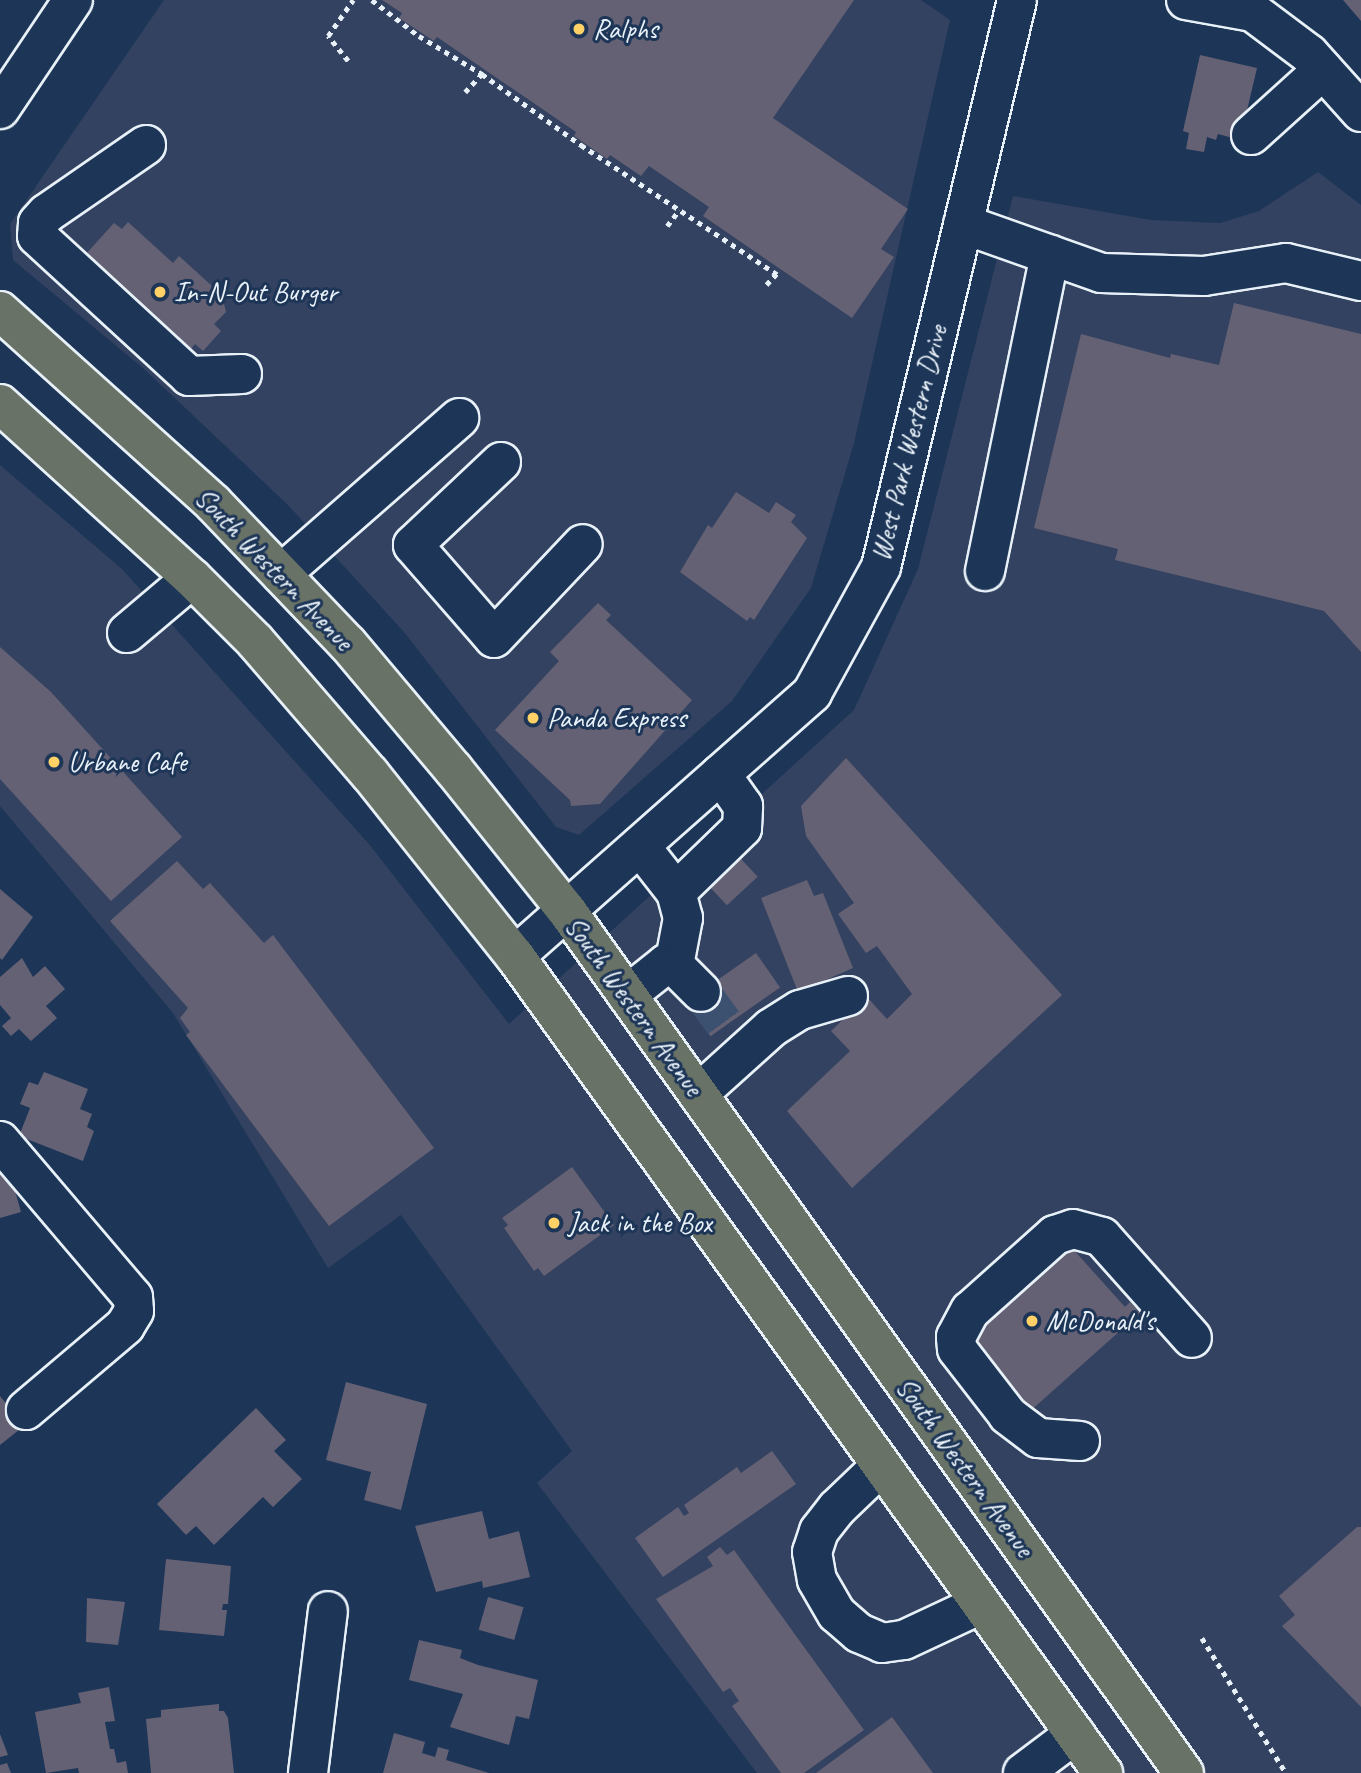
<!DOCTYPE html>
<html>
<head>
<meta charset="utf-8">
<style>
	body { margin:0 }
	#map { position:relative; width:1361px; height:1773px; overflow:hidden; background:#1d3557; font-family:Caveat,sans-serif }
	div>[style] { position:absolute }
	.built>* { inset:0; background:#334260 }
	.building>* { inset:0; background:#656174; transform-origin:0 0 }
	.minor-tunnel>* { height:38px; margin-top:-19px; transform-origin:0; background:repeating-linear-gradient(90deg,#3b516f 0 38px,transparent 0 57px) }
	.path>* { height:4.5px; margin-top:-2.25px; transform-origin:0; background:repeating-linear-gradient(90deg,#e8f1f8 0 5px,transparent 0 10px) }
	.roads { filter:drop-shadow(2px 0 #e8f1f8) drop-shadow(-2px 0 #e8f1f8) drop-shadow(0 2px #e8f1f8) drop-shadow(0 -2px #e8f1f8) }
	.minor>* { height:38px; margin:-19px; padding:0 19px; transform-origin:19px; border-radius:19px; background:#1d3557 }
	.major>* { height:38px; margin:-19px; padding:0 19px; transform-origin:19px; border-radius:19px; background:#697266 }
	.dots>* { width:19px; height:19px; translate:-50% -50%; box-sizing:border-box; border:4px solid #1d3557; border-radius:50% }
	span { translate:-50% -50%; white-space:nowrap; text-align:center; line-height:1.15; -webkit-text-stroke:6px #1d3557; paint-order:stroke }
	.poi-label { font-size:28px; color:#e8f1f8 }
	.left { translate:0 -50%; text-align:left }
	.street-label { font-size:28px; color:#e8f1f8 }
</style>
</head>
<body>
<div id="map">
	<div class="built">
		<i style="clip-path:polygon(164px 0,921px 0,950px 20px,854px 443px,811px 588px,732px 701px,579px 835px,556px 827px,404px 632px,288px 505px,144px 369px,13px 260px,10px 224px)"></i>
		<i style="clip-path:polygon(1318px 172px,1361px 205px,1361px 1773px,757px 1773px,537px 1483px,572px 1451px,401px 1215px,328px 1268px,173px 1013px,0 806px,0 465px,122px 569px,369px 844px,509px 1024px,854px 710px,918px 569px,1013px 196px,1151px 220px,1220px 223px,1259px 211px)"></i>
	</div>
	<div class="building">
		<i style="clip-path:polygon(382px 0,854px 0,773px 118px,908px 209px,881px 249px,894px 257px,852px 318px,703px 216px,709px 207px,649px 166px,641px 176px,610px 155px,607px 159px,574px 136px,576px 132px,437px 37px,434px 41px,399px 18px,402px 13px)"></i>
		<i style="clip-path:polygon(1343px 0,1361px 0,1361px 21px)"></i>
		<i style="clip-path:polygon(1200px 55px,1257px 68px,1240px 140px,1218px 134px,1216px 140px,1207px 137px,1204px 152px,1186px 149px,1189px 133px,1183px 131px)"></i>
		<i style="clip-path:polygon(128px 222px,173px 263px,179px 256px,222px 295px,226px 312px,214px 324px,221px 331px,203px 351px,195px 344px,186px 355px,85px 255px,114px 223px,122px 229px)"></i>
		<i style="clip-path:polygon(1234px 303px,1361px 334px,1361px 652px,1324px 611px,1115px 560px,1118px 549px,1034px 528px,1081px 334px,1170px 358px,1171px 354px,1219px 365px)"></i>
		<i style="clip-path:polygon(736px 492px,769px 513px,776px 502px,796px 515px,791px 522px,807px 538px,754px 620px,750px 617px,747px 621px,680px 572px,708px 525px,712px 528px)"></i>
		<i style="clip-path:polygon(598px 603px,611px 615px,606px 620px,692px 700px,600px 804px,571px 806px,570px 800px,495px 730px,559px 661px,550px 652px)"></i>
		<i style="clip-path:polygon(0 647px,51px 692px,182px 837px,111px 901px,0 779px)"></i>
		<i style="clip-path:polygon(846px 758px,1062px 995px,852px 1188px,787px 1111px,850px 1051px,831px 1031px,867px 997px,887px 1019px,912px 994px,877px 946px,866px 953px,838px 914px,854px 903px,806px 836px,801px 806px)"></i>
		<i style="left:729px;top:846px;width:42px;height:42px;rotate:47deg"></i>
		<i style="clip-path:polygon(177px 861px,203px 889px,210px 883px,264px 943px,273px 935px,434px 1148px,329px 1226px,186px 1035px,190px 1032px,180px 1018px,188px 1008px,110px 921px)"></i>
		<i style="clip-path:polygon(807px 880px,814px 896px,823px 893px,853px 968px,798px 992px,761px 898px)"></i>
		<i style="clip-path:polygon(0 889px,33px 917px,2px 960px,0 958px)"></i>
		<i style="left:756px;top:953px;width:42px;height:85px;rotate:55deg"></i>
		<i style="clip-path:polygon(22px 958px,33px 977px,45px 966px,65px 989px,46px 1006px,57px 1018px,31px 1041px,19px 1029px,11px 1036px,2px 1026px,11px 1018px,0 1005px,0 977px)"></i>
		<i style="clip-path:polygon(44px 1072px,88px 1089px,80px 1109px,92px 1114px,87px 1127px,94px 1131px,83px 1161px,19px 1136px,30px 1108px,20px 1104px,29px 1082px,38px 1085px)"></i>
		<i style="clip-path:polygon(572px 1167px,614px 1225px,544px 1276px,538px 1268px,534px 1271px,504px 1228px,508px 1225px,502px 1218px)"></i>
		<i style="clip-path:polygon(9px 1169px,21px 1212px,0 1218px,0 1172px)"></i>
		<i style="clip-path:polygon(1072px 1248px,1125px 1307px,1130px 1302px,1140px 1313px,1028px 1413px,960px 1339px,1036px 1257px)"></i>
		<i style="clip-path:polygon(346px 1382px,427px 1404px,401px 1510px,364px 1500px,371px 1472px,326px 1460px)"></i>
		<i style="clip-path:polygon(0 1396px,24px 1426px,0 1445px)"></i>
		<i style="clip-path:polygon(256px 1408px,286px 1440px,274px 1451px,302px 1479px,273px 1507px,263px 1497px,214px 1545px,196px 1526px,186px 1535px,157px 1504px)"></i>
		<i style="clip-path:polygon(772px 1451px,796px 1484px,663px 1577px,635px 1538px,678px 1507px,684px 1516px,689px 1513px,684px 1505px,737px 1467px,741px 1473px)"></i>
		<i style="clip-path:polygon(482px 1511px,489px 1539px,519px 1531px,530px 1577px,483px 1588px,482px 1581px,436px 1592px,415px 1526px)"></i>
		<i style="clip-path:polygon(1357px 1527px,1361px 1527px,1361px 1707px,1282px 1626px,1295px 1615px,1279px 1596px)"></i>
		<i style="clip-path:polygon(720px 1547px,727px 1555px,734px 1550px,864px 1730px,804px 1773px,781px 1773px,732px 1706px,739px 1701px,730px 1688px,723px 1692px,656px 1599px,713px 1566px,707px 1557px)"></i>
		<i style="clip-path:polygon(166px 1559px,231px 1566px,228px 1604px,223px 1604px,222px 1610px,227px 1610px,224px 1636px,159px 1630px)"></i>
		<i style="left:488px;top:1597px;width:37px;height:34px;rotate:16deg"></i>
		<i style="clip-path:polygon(87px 1598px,125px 1602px,118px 1645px,86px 1642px)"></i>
		<i style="clip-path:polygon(419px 1640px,462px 1650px,460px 1658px,478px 1665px,538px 1680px,529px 1719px,516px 1716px,509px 1745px,450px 1727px,463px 1694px,409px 1680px)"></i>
		<i style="clip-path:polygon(109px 1687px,115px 1721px,105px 1722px,110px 1749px,114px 1749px,117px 1763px,126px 1761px,128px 1773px,79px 1773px,78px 1768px,46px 1773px,35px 1712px,81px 1703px,78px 1693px)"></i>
		<i style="clip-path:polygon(219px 1704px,219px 1711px,224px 1711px,228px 1718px,234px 1773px,151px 1773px,146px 1719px,161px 1717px,161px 1710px)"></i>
		<i style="clip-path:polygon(892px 1717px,933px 1773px,816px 1773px)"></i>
		<i style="clip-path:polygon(394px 1733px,425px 1742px,422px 1753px,435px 1757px,438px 1747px,449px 1750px,446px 1760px,489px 1773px,383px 1773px)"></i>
		<i style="clip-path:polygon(0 1734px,8px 1755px,0 1757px)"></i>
		<i style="clip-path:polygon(7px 1763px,11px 1773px,0 1773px,0 1765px)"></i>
	</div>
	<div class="minor-tunnel">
		<i style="left:701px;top:992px;width:42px;rotate:53.7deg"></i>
	</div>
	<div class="path">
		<i style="left:372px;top:0;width:59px;rotate:37.5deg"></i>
		<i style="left:419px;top:36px;width:74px;rotate:31.1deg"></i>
		<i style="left:482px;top:74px;width:122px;rotate:35.6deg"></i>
		<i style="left:581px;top:145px;width:235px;rotate:33.4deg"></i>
		<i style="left:777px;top:274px;width:19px;rotate:133deg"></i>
		<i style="left:348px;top:61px;width:32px;rotate:-129deg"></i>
		<i style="left:328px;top:36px;width:44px;rotate:-55.2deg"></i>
		<i style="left:465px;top:92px;width:25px;rotate:-47deg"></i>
		<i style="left:667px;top:226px;width:20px;rotate:-53deg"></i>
		<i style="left:1202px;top:1638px;width:159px;rotate:58.1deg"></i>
	</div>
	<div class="roads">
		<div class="minor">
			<i style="left:1186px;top:0;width:68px;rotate:10.2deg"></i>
			<i style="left:1253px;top:12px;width:70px;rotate:36.9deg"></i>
			<i style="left:1309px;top:54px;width:78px;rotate:48.1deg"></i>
			<i style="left:0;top:109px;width:131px;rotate:-56.2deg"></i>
			<i style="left:1251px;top:135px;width:97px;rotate:-42.1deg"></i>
			<i style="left:146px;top:145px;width:121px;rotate:145.4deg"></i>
			<i style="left:46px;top:214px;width:12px;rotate:132deg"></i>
			<i style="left:38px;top:223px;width:13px;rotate:94deg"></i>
			<i style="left:37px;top:236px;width:207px;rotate:42.6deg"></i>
			<i style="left:189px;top:376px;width:53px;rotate:-2.2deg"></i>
			<i style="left:963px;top:224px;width:146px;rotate:19.5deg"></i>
			<i style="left:1101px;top:273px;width:103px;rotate:1.7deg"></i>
			<i style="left:1204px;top:276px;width:83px;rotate:-9deg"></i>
			<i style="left:1286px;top:263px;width:77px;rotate:13.5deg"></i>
			<i style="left:501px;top:462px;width:121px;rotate:136.7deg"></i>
			<i style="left:413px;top:545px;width:123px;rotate:48.9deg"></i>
			<i style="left:494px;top:638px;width:129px;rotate:-46.6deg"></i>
			<i style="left:985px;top:571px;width:323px;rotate:-78.4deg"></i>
			<i style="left:281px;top:574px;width:237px;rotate:-41.2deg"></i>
			<i style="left:127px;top:633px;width:85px;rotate:-40.2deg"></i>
			<i style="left:640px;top:846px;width:58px;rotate:52deg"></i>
			<i style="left:676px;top:892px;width:27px;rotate:75deg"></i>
			<i style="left:683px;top:918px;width:48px;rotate:100.8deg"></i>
			<i style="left:676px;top:892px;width:92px;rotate:-44.1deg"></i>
			<i style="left:742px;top:828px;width:22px;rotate:-87deg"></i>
			<i style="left:743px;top:806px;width:39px;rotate:-125deg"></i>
			<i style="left:515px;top:956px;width:397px;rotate:-41.5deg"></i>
			<i style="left:812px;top:693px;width:144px;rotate:-61.3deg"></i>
			<i style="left:881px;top:567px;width:583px;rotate:-76.51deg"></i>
			<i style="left:627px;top:995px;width:50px;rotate:-38.5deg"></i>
			<i style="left:666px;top:964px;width:8px;rotate:7deg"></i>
			<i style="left:674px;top:965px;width:38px;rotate:45deg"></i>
			<i style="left:698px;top:1094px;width:98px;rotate:-42.1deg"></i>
			<i style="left:771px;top:1028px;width:34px;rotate:-32deg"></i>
			<i style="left:800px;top:1010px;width:50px;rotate:-16.3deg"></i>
			<i style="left:0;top:1141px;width:205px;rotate:49.6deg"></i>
			<i style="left:133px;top:1297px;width:14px;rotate:86deg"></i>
			<i style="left:134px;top:1311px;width:17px;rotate:121deg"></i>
			<i style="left:125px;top:1326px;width:130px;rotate:139.7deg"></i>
			<i style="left:1080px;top:1441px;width:42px;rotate:-175.9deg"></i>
			<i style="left:1038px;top:1438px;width:38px;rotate:-143deg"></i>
			<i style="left:1008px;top:1415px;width:83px;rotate:-127.7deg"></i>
			<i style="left:957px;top:1349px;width:12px;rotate:-95deg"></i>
			<i style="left:956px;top:1337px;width:30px;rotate:-62deg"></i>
			<i style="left:970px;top:1311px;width:114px;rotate:-41.8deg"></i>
			<i style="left:1055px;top:1235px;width:19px;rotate:-18deg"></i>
			<i style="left:1073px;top:1229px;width:30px;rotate:15deg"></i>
			<i style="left:1102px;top:1237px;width:135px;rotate:48.3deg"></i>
			<i style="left:881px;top:1466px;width:61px;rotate:136.3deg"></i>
			<i style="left:837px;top:1508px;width:29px;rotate:128deg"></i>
			<i style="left:819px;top:1531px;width:22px;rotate:108deg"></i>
			<i style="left:812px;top:1552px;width:28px;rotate:80deg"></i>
			<i style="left:817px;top:1580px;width:39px;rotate:60deg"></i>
			<i style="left:837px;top:1614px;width:29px;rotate:41deg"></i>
			<i style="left:859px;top:1633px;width:25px;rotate:23deg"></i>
			<i style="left:882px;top:1643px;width:22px;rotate:-8deg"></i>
			<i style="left:904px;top:1640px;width:85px;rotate:-25.1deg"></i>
			<i style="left:308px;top:1773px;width:163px;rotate:-83deg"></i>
			<i style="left:1023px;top:1773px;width:65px;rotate:-36.9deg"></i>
		</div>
		<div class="major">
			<i style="left:0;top:311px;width:287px;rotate:42deg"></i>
			<i style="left:213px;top:503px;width:194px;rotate:46.3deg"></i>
			<i style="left:347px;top:643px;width:166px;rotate:49.9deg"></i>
			<i style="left:454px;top:770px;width:181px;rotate:51.3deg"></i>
			<i style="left:567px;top:911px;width:1060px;rotate:54.41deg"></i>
			<i style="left:0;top:404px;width:259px;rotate:42.2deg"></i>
			<i style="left:192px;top:578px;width:89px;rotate:45deg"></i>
			<i style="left:255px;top:641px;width:176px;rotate:49.2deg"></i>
			<i style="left:370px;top:774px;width:233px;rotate:51.5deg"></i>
			<i style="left:515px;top:956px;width:1007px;rotate:54.26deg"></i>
		</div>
	</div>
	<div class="dots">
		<i style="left:579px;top:29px;background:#ffd166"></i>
		<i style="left:160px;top:292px;background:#ffd166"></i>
		<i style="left:533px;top:718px;background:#ffd166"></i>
		<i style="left:54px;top:762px;background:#ffd166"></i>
		<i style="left:554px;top:1223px;background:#ffd166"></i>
		<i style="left:1032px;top:1321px;background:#ffd166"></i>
	</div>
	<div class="poi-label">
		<span class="left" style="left:593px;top:29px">Ralphs</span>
		<span class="left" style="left:174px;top:292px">In-N-Out Burger</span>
		<span class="left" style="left:547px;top:718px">Panda Express</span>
		<span class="left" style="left:68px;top:762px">Urbane Cafe</span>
		<span class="left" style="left:568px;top:1223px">Jack in the Box</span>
		<span class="left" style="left:1046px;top:1321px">McDonald's</span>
	</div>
	<div class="street-label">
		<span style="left:909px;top:443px;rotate:-76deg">West Park Western Drive</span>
		<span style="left:274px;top:569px;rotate:46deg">South Western Avenue</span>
		<span style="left:634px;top:1006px;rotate:54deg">South Western Avenue</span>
		<span style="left:965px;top:1467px;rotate:54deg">South Western Avenue</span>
	</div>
</div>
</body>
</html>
